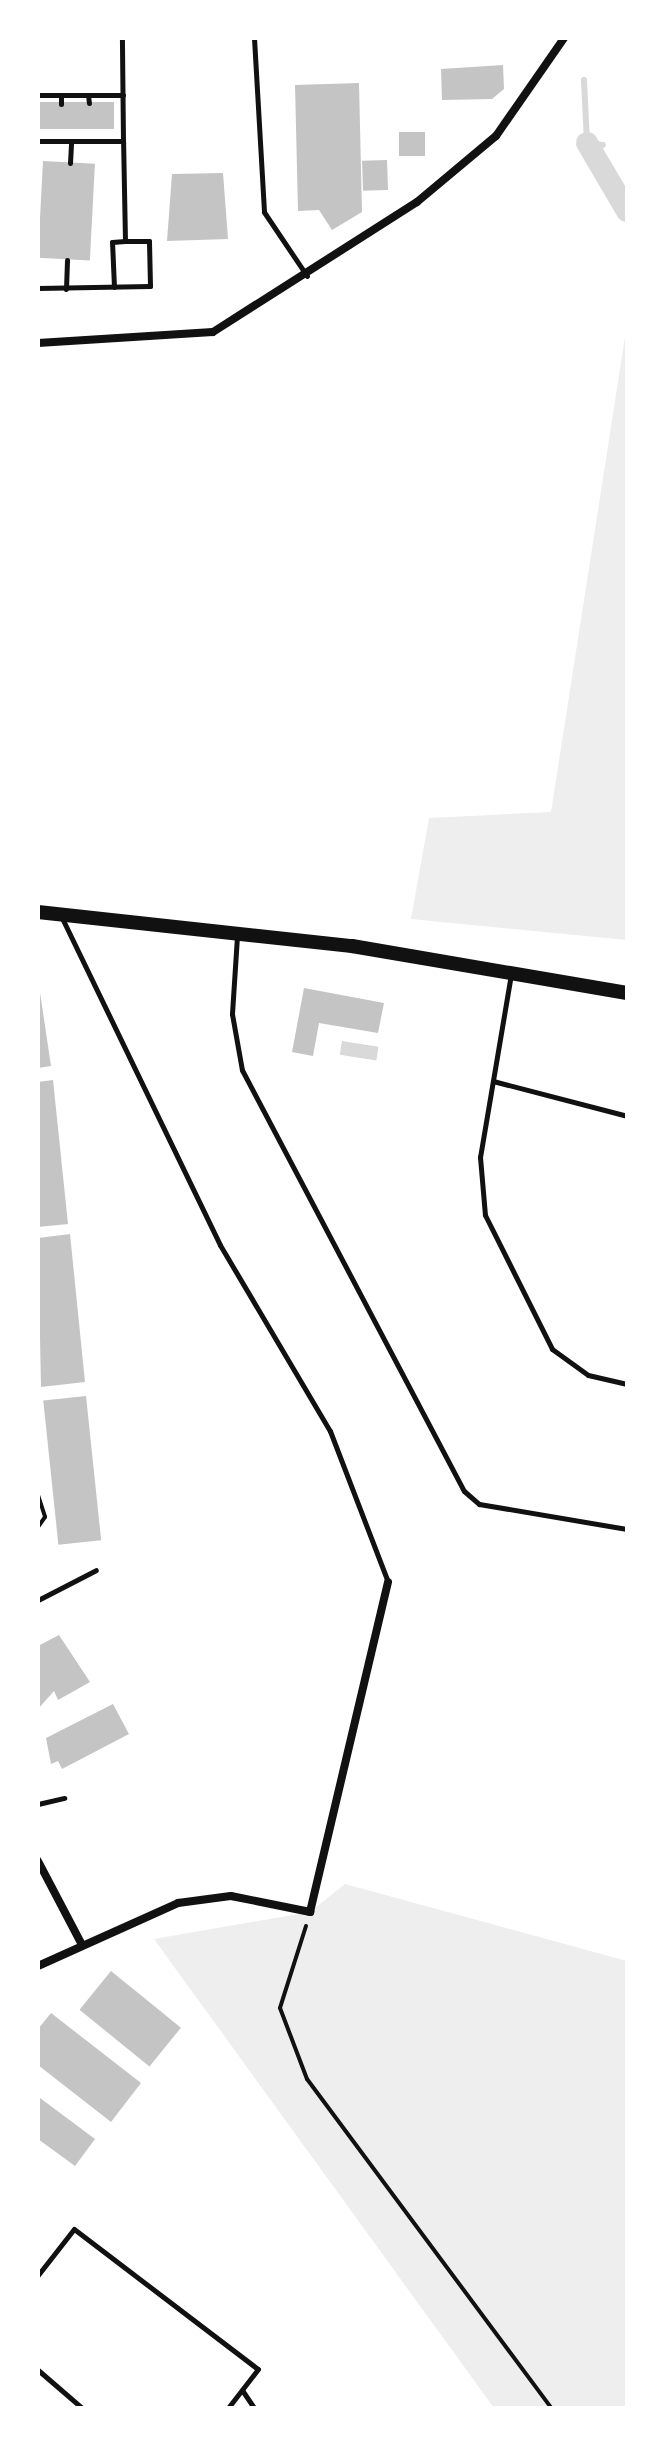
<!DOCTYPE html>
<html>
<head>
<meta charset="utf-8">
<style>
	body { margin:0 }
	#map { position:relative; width:665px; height:2446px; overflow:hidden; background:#fff; font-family:Helvetica,sans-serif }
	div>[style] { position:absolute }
	.green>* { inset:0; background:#eee }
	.water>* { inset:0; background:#d9d9d9; transform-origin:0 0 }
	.stream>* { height:6px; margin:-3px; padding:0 3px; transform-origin:3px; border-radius:3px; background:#d9d9d9 }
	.canal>* { height:22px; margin:-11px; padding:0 11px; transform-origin:11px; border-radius:11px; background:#d9d9d9 }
	.building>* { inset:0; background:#c4c4c4; transform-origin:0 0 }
	.path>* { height:4px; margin:-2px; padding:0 2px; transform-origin:2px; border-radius:2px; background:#111 }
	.service>* { height:5px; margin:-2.5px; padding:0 2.5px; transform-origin:2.5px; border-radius:2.5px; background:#111 }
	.minor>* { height:8px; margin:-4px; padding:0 4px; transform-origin:4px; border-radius:4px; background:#111 }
	.secondary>* { height:14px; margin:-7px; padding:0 7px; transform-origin:7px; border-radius:7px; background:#111 }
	span { translate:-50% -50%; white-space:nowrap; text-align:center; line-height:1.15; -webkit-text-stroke:8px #fff; paint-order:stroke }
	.frame { position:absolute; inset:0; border:40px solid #fff; pointer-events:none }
</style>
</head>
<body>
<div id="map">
	<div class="green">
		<i style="clip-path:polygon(627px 324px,627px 940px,411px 919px,429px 818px,551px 812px)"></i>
		<i style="clip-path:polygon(345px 1884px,627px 1961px,627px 2408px,494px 2408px,154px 1939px,310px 1912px)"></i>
	</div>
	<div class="water">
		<i style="left:342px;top:1041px;width:37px;height:14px;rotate:9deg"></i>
	</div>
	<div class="stream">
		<i style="left:584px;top:80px;width:63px;rotate:87.3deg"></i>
		<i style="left:587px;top:143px;width:16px;rotate:7deg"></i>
	</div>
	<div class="canal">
		<i style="left:587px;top:143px;width:79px;rotate:59.5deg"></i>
	</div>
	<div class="building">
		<i style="clip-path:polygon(503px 65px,504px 89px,492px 99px,442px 100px,441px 69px)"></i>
		<i style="clip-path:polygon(359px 83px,362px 212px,332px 230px,319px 210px,298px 211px,295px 85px)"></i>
		<i style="left:114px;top:102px;width:27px;height:76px;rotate:90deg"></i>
		<i style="left:425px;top:132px;width:24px;height:26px;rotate:90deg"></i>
		<i style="left:387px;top:160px;width:30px;height:25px;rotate:88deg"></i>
		<i style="left:43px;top:161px;width:52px;height:97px;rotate:3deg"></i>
		<i style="clip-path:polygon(223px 173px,228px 239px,167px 241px,172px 174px)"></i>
		<i style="clip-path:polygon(38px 979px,51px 1066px,38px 1068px)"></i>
		<i style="clip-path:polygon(304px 988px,384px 1003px,378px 1033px,319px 1023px,313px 1056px,292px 1052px)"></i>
		<i style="clip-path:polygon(53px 1080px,68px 1224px,38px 1227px,38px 1082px)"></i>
		<i style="clip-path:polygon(70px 1234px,85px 1382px,41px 1387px,38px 1238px)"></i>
		<i style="left:86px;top:1396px;width:145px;height:43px;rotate:84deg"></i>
		<i style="clip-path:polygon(59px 1635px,90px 1682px,58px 1700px,54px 1691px,38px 1709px,38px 1646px)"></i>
		<i style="clip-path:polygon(113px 1704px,129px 1734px,62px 1769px,58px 1761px,51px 1764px,46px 1738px)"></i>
		<i style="left:111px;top:1971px;width:90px;height:50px;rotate:39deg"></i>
		<i style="clip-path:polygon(51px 2013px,141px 2083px,111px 2122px,38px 2065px,38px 2029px)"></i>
		<i style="clip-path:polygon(40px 2098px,95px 2139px,75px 2166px,38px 2139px)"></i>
	</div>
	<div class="path">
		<i style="left:38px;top:1495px;width:23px;rotate:72deg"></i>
		<i style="left:45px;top:1517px;width:12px;rotate:125deg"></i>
		<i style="left:306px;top:1926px;width:86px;rotate:107.6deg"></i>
		<i style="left:280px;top:2008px;width:76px;rotate:69.2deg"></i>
		<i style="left:307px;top:2079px;width:410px;rotate:53.4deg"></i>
	</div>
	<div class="service">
		<i style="left:254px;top:38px;width:174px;rotate:86.7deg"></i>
		<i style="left:264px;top:212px;width:77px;rotate:56.1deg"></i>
		<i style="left:38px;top:95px;width:85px"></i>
		<i style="left:88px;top:95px;width:8px;rotate:83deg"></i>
		<i style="left:61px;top:104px;width:9px;rotate:-90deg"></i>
		<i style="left:38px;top:141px;width:85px"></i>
		<i style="left:123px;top:141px;width:103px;rotate:-90.6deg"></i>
		<i style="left:70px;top:163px;width:22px;rotate:-87deg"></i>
		<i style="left:114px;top:287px;width:45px;rotate:-92.5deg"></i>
		<i style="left:112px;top:242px;width:13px;rotate:-4deg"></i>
		<i style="left:38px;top:288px;width:112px;rotate:-1deg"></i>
		<i style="left:150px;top:286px;width:45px;rotate:-91.3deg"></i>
		<i style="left:149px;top:241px;width:24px;rotate:180deg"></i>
		<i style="left:125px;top:241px;width:100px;rotate:-91.1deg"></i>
		<i style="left:66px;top:289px;width:29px;rotate:-88deg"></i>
		<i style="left:62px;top:918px;width:363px;rotate:64.2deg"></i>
		<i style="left:220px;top:1245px;width:216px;rotate:59.4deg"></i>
		<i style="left:330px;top:1431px;width:162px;rotate:69deg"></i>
		<i style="left:237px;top:936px;width:78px;rotate:93.7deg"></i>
		<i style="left:232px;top:1014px;width:57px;rotate:79.9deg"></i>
		<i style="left:242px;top:1070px;width:476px;rotate:62.2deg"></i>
		<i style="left:464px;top:1491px;width:20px;rotate:41deg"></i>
		<i style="left:479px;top:1504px;width:150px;rotate:9.6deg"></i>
		<i style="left:511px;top:974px;width:186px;rotate:99.6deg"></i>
		<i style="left:480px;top:1157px;width:58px;rotate:85.1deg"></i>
		<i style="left:485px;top:1215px;width:150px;rotate:63.4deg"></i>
		<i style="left:552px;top:1349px;width:44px;rotate:35.8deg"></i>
		<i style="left:588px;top:1375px;width:40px;rotate:13deg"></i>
		<i style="left:493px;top:1081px;width:138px;rotate:14.6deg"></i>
		<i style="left:38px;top:1600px;width:65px;rotate:-27.3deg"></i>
		<i style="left:38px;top:1804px;width:27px;rotate:-13deg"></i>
		<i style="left:38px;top:2275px;width:58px;rotate:-52deg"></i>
		<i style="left:74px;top:2229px;width:231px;rotate:37.3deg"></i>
		<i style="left:258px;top:2369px;width:49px;rotate:127.6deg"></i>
		<i style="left:38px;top:2370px;width:58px;rotate:40.8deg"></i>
		<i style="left:242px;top:2390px;width:22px;rotate:56deg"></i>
	</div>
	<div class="minor">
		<i style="left:38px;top:343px;width:175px;rotate:-3.6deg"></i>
		<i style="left:213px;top:332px;width:242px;rotate:-32.5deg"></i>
		<i style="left:417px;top:202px;width:103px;rotate:-39.9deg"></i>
		<i style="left:496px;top:136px;width:119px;rotate:-55.2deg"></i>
		<i style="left:38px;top:1861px;width:93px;rotate:62.3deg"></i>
		<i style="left:38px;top:1966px;width:154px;rotate:-24.2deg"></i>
		<i style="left:178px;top:1903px;width:53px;rotate:-7.5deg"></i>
		<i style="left:231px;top:1896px;width:81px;rotate:11.4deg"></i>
		<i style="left:310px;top:1912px;width:339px;rotate:-76.7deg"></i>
	</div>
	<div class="secondary">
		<i style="left:38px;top:912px;width:316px;rotate:6.2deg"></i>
		<i style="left:352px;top:946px;width:279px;rotate:9.7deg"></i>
	</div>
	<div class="frame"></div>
</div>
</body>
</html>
